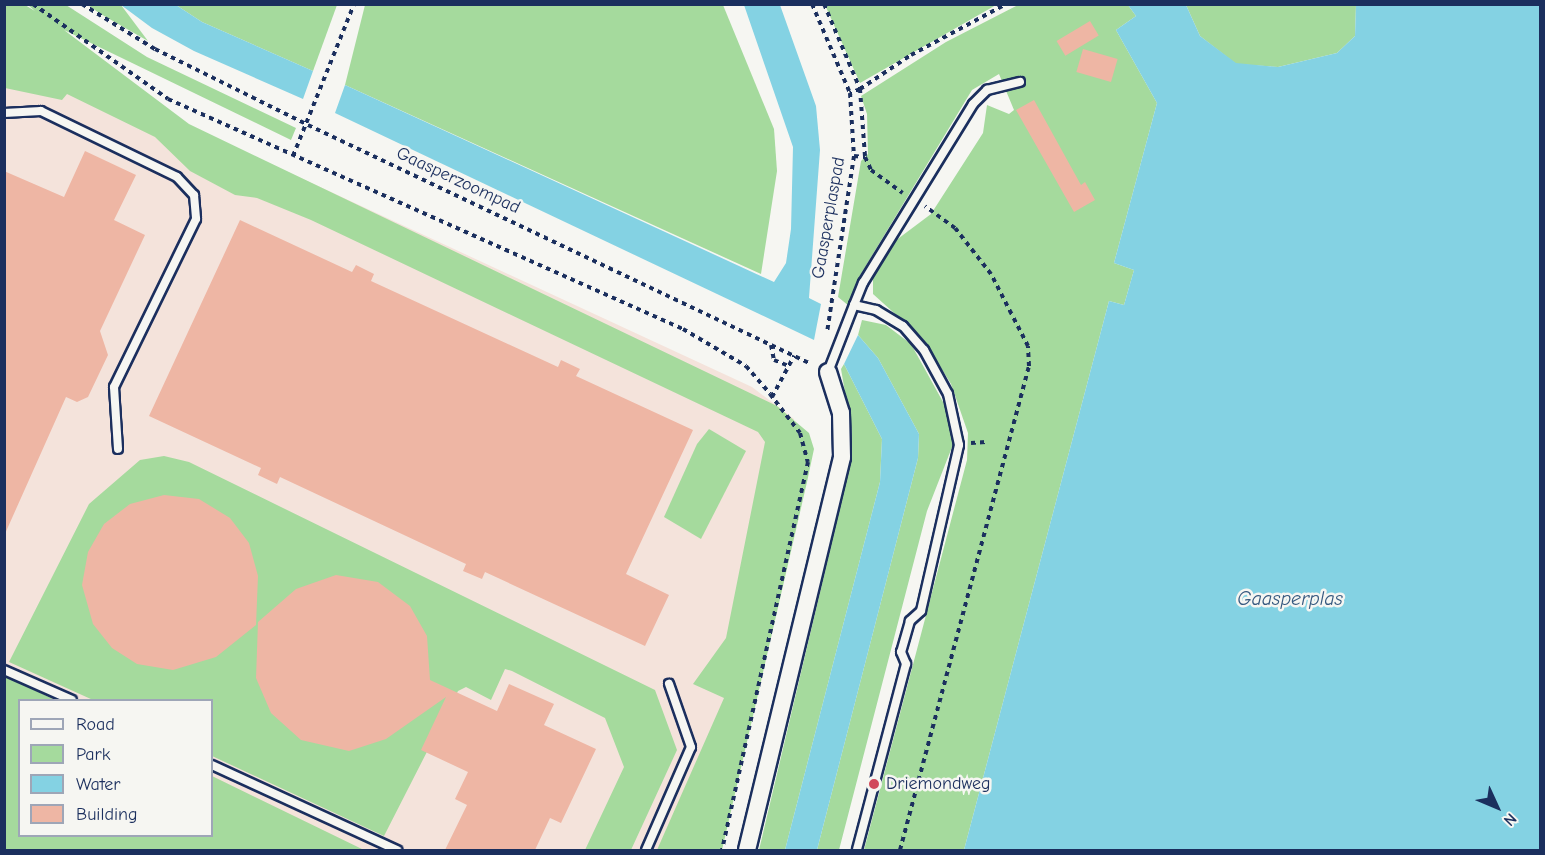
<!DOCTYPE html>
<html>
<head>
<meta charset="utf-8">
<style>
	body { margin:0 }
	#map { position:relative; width:1545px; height:855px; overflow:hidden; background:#f6f6f2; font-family:"Comic Neue",sans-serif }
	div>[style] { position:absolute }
	.built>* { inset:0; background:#f4e3db }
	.green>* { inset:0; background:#a5da9d }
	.water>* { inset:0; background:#84d2e3 }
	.building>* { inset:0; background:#eeb6a4; transform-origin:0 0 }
	.path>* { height:4px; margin-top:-2px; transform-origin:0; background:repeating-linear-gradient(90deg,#1b2f5e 0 4.5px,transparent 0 9px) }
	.roads { filter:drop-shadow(2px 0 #1b2f5e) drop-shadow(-2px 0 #1b2f5e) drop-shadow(0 2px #1b2f5e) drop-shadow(0 -2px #1b2f5e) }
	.lane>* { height:8px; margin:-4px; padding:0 4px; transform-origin:4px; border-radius:4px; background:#f6f6f2 }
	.street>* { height:16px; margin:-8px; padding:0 8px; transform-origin:8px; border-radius:8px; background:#f6f6f2 }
	.dots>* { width:16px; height:16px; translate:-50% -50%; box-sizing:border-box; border:3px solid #f6f6f2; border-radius:50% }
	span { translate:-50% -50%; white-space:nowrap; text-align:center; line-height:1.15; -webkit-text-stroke:5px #f6f6f2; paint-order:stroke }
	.street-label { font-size:18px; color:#1b2f5e }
	.poi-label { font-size:18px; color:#1b2f5e }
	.left { translate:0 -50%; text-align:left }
	.water-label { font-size:20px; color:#35587f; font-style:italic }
	.frame { position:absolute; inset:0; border:6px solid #1b2f5e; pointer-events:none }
	.legend { position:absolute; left:18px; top:699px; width:195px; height:138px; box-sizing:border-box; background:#f6f6f2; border:2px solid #9ea6b7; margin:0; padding:8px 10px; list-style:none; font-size:18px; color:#1b2f5e }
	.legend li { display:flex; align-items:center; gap:12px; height:30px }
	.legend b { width:30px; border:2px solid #9ea6b7 }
	.north { position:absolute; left:1467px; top:777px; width:60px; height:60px; -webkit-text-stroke:4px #f6f6f2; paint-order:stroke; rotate:134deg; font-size:16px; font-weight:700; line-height:24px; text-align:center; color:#1b2f5e }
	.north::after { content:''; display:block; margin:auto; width:21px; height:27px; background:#1b2f5e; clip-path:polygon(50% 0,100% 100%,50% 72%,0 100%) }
</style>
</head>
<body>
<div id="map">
	<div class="built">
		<i style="clip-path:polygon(evenodd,5px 41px,752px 387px,794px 419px,712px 850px,5px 850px,5px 41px,20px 700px,212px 700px,212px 836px,20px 836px,20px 700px)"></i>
	</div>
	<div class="green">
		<i style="clip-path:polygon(5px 4px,25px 5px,35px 11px,28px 5px,66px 5px,147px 57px,296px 128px,291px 140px,64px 30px,189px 124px,777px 406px,809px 433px,814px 449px,807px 482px,722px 850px,657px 850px,724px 698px,693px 684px,726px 638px,765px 442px,758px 432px,311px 220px,257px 198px,235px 195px,190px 171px,155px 137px,67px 94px,62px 100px,5px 88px)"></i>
		<i style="clip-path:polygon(88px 5px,121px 5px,148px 41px,99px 13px)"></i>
		<i style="clip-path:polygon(176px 5px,337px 5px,313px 71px,202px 22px)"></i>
		<i style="clip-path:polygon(365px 5px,723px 5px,774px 129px,777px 171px,761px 274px,345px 85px)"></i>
		<i style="clip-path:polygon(825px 5px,996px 5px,860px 83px)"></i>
		<i style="clip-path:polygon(1018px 5px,1128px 5px,1136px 16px,1116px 30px,1157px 103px,1114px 263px,1134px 270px,1124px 305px,1109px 301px,964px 850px,864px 850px,967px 460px,968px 433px,951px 384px,923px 339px,873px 294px,873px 275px,891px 244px,931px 214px,983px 133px,987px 105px,1009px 114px,1014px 110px,999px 74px,972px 90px,859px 277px,849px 306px,838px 297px,861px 161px,868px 154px,867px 114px,861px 96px,946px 42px)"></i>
		<i style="clip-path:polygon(1186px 5px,1356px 5px,1355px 36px,1337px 53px,1278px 67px,1236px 64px,1200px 36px)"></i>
		<i style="clip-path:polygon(862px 320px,886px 325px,911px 344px,948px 411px,954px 442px,927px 511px,839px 850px,817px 850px,918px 458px,919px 434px,878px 358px,858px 335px)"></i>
		<i style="clip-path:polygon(844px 364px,882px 439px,880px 482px,785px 850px,759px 850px,848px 474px,852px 433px,841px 369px)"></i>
		<i style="clip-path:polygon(709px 429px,746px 451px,701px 539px,664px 517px,697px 444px)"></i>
		<i style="clip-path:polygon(164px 456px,189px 462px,655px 690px,677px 750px,631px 850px,585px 850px,624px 767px,605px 718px,512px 671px,505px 669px,491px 700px,466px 687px,458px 691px,384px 836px,212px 756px,212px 700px,93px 700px,9px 662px,89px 504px,140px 460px)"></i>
		<i style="clip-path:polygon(5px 676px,55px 700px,20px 700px,20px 836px,212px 836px,212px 776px,364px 850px,5px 850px)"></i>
	</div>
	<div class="water">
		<i style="clip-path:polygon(121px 5px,176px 5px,202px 22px,313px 71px,303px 99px,194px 51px,152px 28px)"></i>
		<i style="clip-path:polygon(744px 5px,780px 5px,816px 106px,820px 150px,809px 298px,821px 304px,814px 340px,335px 113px,345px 85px,774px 282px,786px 263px,791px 229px,793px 147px)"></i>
		<i style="clip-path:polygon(1128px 5px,1186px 5px,1200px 36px,1236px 63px,1278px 67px,1337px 53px,1355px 36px,1356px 5px,1540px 5px,1540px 850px,964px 850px,1109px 301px,1124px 305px,1134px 270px,1114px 263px,1157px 103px,1116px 30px,1136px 16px)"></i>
		<i style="clip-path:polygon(858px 335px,878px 358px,919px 434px,918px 458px,817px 850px,785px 850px,880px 482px,882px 439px,844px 364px)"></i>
	</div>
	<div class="building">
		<i style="left:1090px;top:21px;width:17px;height:39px;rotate:59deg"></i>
		<i style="left:1083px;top:49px;width:36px;height:24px;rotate:16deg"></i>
		<i style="clip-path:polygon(1034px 100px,1081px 185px,1085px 182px,1095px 200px,1074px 212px,1016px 110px)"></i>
		<i style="clip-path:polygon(85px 151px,136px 175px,114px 220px,145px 235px,100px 331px,108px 355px,88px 397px,77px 402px,66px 397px,4px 536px,4px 171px,64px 197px)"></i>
		<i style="clip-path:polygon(240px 220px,352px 272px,356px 265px,374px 274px,371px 281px,558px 367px,561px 360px,580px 369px,576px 376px,693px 430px,626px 574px,669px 595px,645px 646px,485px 572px,482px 579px,463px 571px,466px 564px,280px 477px,277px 484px,258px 475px,261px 468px,149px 416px)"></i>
		<i style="clip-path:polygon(164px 495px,199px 499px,230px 518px,249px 543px,258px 576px,256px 625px,216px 657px,173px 670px,137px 664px,112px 648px,93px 624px,82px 585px,88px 552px,104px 524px,130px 504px)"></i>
		<i style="clip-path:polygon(336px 575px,378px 582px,410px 606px,427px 636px,430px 680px,497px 711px,509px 684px,554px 704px,544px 725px,596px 749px,561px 823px,550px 818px,535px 850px,445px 850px,467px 805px,455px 799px,468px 772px,421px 750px,446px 697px,386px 739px,349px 751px,301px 740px,271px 713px,256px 678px,258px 622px,296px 589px)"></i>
	</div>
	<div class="path">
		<i style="left:33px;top:4px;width:165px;rotate:35.1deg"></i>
		<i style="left:168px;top:99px;width:564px;rotate:24.07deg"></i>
		<i style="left:683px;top:329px;width:73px;rotate:30.4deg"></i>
		<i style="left:746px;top:366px;width:37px;rotate:49deg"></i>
		<i style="left:770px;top:394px;width:49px;rotate:52.4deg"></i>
		<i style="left:800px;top:433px;width:30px;rotate:75deg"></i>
		<i style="left:808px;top:462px;width:397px;rotate:102.5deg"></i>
		<i style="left:82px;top:4px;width:86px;rotate:31.7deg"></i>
		<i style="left:155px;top:49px;width:171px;rotate:26.4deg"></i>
		<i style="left:308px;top:125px;width:557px;rotate:25.41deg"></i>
		<i style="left:812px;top:4px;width:97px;rotate:66.9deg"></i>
		<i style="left:850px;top:93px;width:63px;rotate:86.4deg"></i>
		<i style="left:854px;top:156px;width:178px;rotate:98.7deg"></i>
		<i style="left:824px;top:4px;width:92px;rotate:67deg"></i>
		<i style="left:860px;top:89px;width:11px;rotate:158deg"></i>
		<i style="left:293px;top:156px;width:164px;rotate:-68.1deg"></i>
		<i style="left:854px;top:156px;width:11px;rotate:5deg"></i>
		<i style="left:865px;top:157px;width:14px;rotate:65deg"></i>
		<i style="left:871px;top:170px;width:39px;rotate:36deg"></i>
		<i style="left:865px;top:156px;width:67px;rotate:-94.3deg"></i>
		<i style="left:860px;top:89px;width:61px;rotate:-33.7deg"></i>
		<i style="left:911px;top:55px;width:108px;rotate:-28.2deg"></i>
		<i style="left:771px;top:345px;width:15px;rotate:79deg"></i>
		<i style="left:774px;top:360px;width:16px;rotate:22deg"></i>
		<i style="left:772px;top:397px;width:47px;rotate:-61.8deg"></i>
		<i style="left:971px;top:443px;width:15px;rotate:-4deg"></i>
		<i style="left:900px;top:850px;width:501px;rotate:-75.08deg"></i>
		<i style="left:1029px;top:366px;width:20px;rotate:-93deg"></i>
		<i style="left:1028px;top:346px;width:81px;rotate:-117.2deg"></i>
		<i style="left:991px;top:274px;width:58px;rotate:-128deg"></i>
		<i style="left:955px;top:228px;width:37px;rotate:-144deg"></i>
	</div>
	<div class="roads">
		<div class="lane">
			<i style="left:4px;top:113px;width:37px;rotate:-3deg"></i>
			<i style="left:41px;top:111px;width:151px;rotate:25.9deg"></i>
			<i style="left:177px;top:177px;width:25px;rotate:47deg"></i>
			<i style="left:194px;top:195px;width:24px;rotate:85deg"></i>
			<i style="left:196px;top:219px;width:187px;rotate:116deg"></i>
			<i style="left:114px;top:387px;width:62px;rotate:86.3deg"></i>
			<i style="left:854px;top:305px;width:24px;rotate:-68deg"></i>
			<i style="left:863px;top:283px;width:210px;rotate:-58.4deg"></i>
			<i style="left:973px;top:104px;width:20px;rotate:-45deg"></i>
			<i style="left:987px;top:90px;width:34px;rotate:-14deg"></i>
			<i style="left:828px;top:372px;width:72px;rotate:-68.8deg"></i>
			<i style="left:854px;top:305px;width:23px;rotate:13deg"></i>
			<i style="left:876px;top:310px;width:31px;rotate:31deg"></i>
			<i style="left:903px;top:326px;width:32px;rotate:49deg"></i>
			<i style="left:924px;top:350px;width:50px;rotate:61.4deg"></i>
			<i style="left:948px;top:394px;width:52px;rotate:77.8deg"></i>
			<i style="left:959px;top:445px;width:170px;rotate:102.9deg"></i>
			<i style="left:921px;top:611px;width:15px;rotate:138deg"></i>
			<i style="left:910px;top:621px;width:32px;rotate:106deg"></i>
			<i style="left:901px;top:652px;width:13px;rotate:67deg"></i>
			<i style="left:906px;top:664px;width:192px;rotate:104.8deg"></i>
			<i style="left:4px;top:670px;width:74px;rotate:23.8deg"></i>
			<i style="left:212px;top:765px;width:204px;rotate:24.7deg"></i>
			<i style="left:646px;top:850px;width:112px;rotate:-66.4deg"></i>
			<i style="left:691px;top:747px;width:67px;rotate:-109.2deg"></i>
		</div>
		<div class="street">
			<i style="left:747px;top:850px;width:404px;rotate:-76.4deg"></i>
			<i style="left:842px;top:457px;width:44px;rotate:-91.3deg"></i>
			<i style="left:841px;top:413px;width:43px;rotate:-107.6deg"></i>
		</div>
	</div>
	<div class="dots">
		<i style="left:874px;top:784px;background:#d1495b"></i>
	</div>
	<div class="street-label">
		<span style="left:458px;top:181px;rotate:25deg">Gaasperzoompad</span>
		<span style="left:829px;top:218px;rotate:-80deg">Gaasperplaspad</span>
	</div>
	<div class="poi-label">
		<span class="left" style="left:886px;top:784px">Driemondweg</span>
	</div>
	<div class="water-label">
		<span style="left:1290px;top:598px">Gaasperplas</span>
	</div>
	<div class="frame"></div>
	<ul class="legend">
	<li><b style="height:8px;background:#f6f6f2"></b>Road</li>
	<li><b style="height:16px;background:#a5da9d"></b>Park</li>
	<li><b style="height:16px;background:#84d2e3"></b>Water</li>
	<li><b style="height:16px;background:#eeb6a4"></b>Building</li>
	</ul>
	<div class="north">N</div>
</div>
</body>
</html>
